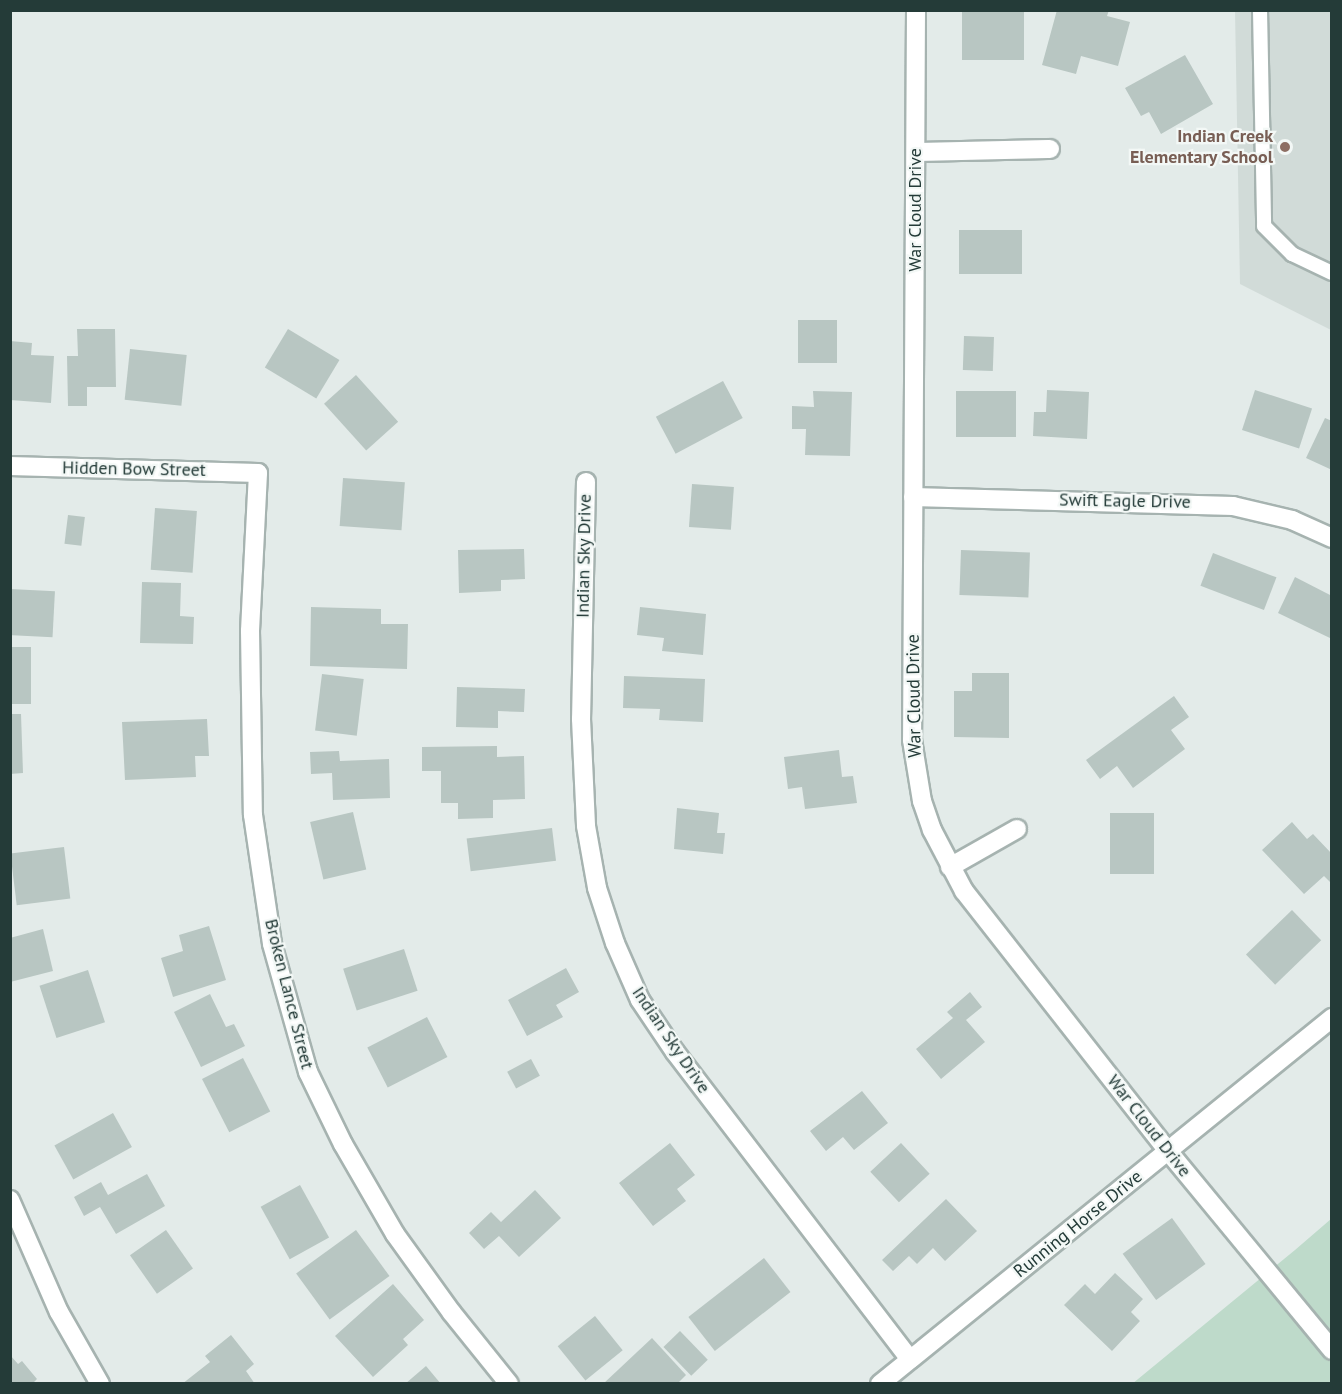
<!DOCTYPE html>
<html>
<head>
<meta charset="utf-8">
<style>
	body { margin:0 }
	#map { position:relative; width:1342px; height:1394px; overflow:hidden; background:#e3ebe9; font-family:"PT Sans",sans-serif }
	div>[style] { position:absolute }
	.built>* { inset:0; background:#d1dbd8 }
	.green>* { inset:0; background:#bedaca }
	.building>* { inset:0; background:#b8c6c2; transform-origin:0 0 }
	.roads { filter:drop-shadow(2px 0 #a6b3b0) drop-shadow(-2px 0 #a6b3b0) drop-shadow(0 2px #a6b3b0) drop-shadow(0 -2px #a6b3b0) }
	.service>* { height:14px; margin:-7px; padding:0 7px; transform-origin:7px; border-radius:7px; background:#fff }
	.minor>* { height:18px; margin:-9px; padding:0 9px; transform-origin:9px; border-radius:9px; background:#fff }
	.dots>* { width:16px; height:16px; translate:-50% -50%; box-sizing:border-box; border:3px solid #f3f8f6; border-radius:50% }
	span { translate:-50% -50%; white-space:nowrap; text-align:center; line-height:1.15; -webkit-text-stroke:4.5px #f3f8f6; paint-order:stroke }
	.education-label { font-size:18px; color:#785e54; font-weight:700 }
	.right { translate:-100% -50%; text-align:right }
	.street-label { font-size:18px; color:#243b38 }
	.frame { position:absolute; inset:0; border:12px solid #243b38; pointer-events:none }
</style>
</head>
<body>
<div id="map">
	<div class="built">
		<i style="clip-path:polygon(1235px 11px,1331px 11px,1331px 330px,1240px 284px)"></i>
	</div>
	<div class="green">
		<i style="clip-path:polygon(1331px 1219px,1331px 1383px,1132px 1384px,1295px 1250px)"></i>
	</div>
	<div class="building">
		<i style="left:1024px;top:10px;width:50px;height:62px;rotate:90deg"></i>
		<i style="clip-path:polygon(1057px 10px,1109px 10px,1107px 16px,1130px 22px,1118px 66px,1081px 56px,1076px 74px,1042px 65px)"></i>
		<i style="clip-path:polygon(1185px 55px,1213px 104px,1161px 134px,1149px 112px,1141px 116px,1125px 88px)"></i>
		<i style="left:959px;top:230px;width:63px;height:44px"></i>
		<i style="left:798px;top:320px;width:39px;height:43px"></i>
		<i style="clip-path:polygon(77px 329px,115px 329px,116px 387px,87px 387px,87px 406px,68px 406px,67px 356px,78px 356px)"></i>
		<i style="left:288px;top:329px;width:60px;height:45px;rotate:31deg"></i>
		<i style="left:964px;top:336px;width:30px;height:34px;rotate:2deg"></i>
		<i style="clip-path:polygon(10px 341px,32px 343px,31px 355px,54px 356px,51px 403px,10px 400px)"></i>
		<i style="left:130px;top:349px;width:57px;height:51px;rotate:6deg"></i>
		<i style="left:356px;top:375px;width:63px;height:43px;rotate:48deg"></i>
		<i style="left:723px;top:381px;width:42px;height:76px;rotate:62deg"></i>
		<i style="clip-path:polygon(1047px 390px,1089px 392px,1087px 439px,1033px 436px,1034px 412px,1046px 412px)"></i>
		<i style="left:1255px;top:390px;width:60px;height:42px;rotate:18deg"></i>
		<i style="clip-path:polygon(813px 391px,852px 392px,850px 456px,805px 455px,806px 429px,792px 429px,792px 406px,814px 407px)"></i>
		<i style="left:956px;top:391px;width:60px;height:46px"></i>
		<i style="clip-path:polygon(1325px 418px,1332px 421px,1332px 470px,1306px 458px)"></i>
		<i style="left:343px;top:478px;width:62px;height:48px;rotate:4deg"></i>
		<i style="left:692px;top:484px;width:42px;height:43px;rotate:4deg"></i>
		<i style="left:155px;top:508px;width:42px;height:62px;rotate:4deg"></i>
		<i style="left:68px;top:515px;width:17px;height:29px;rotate:7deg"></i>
		<i style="clip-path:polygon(524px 549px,525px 579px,501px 580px,501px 591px,459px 593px,458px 550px)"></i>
		<i style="left:961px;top:550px;width:69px;height:45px;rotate:2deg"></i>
		<i style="left:1213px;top:553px;width:68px;height:35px;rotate:21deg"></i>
		<i style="clip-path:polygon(1295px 577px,1332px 596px,1332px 639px,1278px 613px)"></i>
		<i style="clip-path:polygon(142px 582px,181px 583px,180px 616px,194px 617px,193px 644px,140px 643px)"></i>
		<i style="left:10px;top:589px;width:45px;height:46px;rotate:3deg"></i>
		<i style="clip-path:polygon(311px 607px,381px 609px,381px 624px,408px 624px,407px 669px,310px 666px)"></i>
		<i style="clip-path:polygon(640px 607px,706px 614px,703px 655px,662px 651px,664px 638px,637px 635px)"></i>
		<i style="left:10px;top:647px;width:21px;height:57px"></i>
		<i style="clip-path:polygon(972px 673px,1009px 673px,1009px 738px,954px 737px,954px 691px,972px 691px)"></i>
		<i style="left:322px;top:674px;width:42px;height:57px;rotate:7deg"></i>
		<i style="clip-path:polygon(624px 676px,705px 679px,703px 722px,659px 720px,660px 709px,623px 708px)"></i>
		<i style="clip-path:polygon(457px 687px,525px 689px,524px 712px,498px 711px,498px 728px,456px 727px)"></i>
		<i style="clip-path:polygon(1174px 696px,1189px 717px,1171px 730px,1185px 749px,1133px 788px,1117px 766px,1100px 779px,1086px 760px)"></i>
		<i style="clip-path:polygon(10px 714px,21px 714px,23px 773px,10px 774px)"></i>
		<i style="clip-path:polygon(207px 719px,209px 756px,195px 756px,196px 777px,125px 780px,122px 722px)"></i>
		<i style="clip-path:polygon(497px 746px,497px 757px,524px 756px,525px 799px,493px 800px,493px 818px,458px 819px,458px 803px,441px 803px,441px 771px,422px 771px,422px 747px)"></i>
		<i style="clip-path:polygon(839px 750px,842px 777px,853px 776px,857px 803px,805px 809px,802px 787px,788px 789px,784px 757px)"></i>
		<i style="clip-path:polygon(339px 751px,340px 761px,389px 759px,390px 798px,333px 800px,332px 773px,311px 774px,310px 752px)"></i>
		<i style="clip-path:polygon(677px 808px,719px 813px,717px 833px,725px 833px,723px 854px,674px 849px)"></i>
		<i style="left:353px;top:812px;width:59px;height:44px;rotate:77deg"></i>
		<i style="left:1154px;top:813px;width:61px;height:44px;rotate:90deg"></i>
		<i style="clip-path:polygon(1292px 822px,1307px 839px,1313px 834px,1332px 854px,1332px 884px,1324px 876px,1304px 894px,1262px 850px)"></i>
		<i style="left:552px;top:828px;width:33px;height:86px;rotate:83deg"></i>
		<i style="left:64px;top:847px;width:52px;height:54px;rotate:83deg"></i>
		<i style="left:1292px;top:910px;width:42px;height:64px;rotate:46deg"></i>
		<i style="clip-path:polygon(209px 926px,226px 980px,173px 997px,161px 958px,183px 951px,179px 935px)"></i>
		<i style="clip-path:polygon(43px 929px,53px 971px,10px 982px,10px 938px)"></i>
		<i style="left:404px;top:949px;width:44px;height:64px;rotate:72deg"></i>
		<i style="clip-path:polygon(566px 968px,579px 992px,556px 1005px,563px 1017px,527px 1036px,508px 1000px)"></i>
		<i style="left:88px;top:970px;width:55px;height:51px;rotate:72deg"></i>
		<i style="clip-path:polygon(970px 992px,982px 1007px,966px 1020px,985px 1042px,941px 1079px,916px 1049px,953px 1018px,947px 1012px)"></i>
		<i style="clip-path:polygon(210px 994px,226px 1027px,234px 1024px,245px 1046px,201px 1067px,174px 1012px)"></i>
		<i style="left:427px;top:1017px;width:45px;height:67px;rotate:63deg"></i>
		<i style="left:243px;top:1058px;width:60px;height:46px;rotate:63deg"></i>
		<i style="left:531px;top:1059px;width:19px;height:27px;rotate:62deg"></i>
		<i style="clip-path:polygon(862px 1091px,888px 1123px,854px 1150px,843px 1137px,826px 1151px,810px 1131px)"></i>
		<i style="left:113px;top:1113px;width:39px;height:67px;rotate:61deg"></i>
		<i style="clip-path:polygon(670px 1143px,695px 1175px,677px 1189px,686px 1201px,653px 1226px,619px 1183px)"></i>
		<i style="left:901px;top:1143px;width:42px;height:42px;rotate:47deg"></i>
		<i style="clip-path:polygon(147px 1174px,165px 1206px,116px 1234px,100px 1207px,84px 1216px,74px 1197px,101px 1182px,108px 1195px)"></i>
		<i style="left:300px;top:1185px;width:60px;height:45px;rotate:61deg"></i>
		<i style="clip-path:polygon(535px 1190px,561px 1218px,519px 1257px,499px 1236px,484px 1249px,469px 1233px,491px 1212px,501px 1222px)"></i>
		<i style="clip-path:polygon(946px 1199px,977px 1231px,945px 1261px,933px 1248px,917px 1264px,909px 1256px,893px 1271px,882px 1260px)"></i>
		<i style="left:1172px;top:1218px;width:57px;height:61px;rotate:54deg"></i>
		<i style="left:166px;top:1230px;width:47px;height:44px;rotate:55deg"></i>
		<i style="left:356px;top:1230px;width:57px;height:74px;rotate:54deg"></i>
		<i style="left:764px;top:1258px;width:43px;height:96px;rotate:52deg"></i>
		<i style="clip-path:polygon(1115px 1273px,1143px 1299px,1131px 1312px,1140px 1321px,1112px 1351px,1064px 1305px,1085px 1284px,1095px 1294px)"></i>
		<i style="clip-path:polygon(393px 1284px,424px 1320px,403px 1339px,408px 1345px,373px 1377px,335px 1336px)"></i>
		<i style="left:595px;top:1316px;width:44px;height:48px;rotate:51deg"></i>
		<i style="left:680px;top:1331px;width:40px;height:23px;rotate:46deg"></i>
		<i style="clip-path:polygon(231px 1335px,254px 1364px,246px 1371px,255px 1384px,182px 1384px,210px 1362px,205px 1356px)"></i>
		<i style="clip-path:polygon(652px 1338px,686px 1375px,677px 1384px,603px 1384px)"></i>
		<i style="clip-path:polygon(10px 1355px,18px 1364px,22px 1361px,37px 1379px,32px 1384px,10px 1384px)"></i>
		<i style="clip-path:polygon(426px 1366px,441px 1384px,405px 1384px)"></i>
	</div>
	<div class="roads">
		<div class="service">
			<i style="left:1260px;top:10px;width:216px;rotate:88.9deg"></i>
			<i style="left:1264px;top:226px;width:40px;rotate:45deg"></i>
			<i style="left:1292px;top:254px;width:44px;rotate:25.4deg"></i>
		</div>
		<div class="minor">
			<i style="left:916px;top:10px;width:730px;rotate:90.31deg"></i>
			<i style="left:912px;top:740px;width:62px;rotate:80.7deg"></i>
			<i style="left:922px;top:801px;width:31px;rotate:71deg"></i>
			<i style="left:932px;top:830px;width:69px;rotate:62.3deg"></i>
			<i style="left:964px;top:891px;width:330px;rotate:51.9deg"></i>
			<i style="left:1168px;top:1151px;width:258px;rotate:50.5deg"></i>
			<i style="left:916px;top:152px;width:134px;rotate:-1.3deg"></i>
			<i style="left:10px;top:466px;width:248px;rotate:1.6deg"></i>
			<i style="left:258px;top:473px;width:158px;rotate:92.9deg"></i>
			<i style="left:250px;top:631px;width:184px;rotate:89.1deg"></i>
			<i style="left:253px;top:815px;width:130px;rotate:81.6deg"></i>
			<i style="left:272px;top:944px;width:133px;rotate:74.3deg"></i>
			<i style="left:308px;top:1072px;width:80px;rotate:64.1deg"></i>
			<i style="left:343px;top:1144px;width:104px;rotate:60deg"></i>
			<i style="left:395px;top:1234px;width:97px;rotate:54.2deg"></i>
			<i style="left:452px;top:1313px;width:91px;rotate:51.2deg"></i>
			<i style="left:586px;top:482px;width:237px;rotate:91.2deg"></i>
			<i style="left:581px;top:719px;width:107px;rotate:87.3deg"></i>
			<i style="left:586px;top:826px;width:63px;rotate:79.9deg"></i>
			<i style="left:597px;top:888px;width:58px;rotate:71.9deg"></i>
			<i style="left:615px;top:943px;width:62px;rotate:66.3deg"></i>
			<i style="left:640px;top:1000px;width:63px;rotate:56.1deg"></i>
			<i style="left:675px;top:1052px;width:387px;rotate:52.6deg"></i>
			<i style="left:913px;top:497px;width:320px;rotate:1.6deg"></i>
			<i style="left:1233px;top:506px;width:61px;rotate:13.3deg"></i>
			<i style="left:1292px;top:520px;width:44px;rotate:24.2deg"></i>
			<i style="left:950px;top:867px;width:77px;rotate:-29.6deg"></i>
			<i style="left:10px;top:1200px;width:122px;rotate:66.4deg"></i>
			<i style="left:59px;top:1312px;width:83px;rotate:60.3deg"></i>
			<i style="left:880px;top:1384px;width:582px;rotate:-39deg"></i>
		</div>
	</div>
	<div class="dots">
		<i style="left:1285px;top:147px;background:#8d6e63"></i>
	</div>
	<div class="education-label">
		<span class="right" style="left:1273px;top:147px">Indian Creek<br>Elementary School</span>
	</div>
	<div class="street-label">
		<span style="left:915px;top:210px;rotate:-90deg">War Cloud Drive</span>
		<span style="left:134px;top:469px;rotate:1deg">Hidden Bow Street</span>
		<span style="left:1125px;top:501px;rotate:1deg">Swift Eagle Drive</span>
		<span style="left:584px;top:556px;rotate:-89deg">Indian Sky Drive</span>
		<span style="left:914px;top:696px;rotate:-91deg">War Cloud Drive</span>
		<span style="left:289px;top:994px;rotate:76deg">Broken Lance Street</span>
		<span style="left:671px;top:1040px;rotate:56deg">Indian Sky Drive</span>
		<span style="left:1149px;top:1126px;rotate:52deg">War Cloud Drive</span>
		<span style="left:1078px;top:1224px;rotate:-39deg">Running Horse Drive</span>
	</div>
	<div class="frame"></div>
</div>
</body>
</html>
